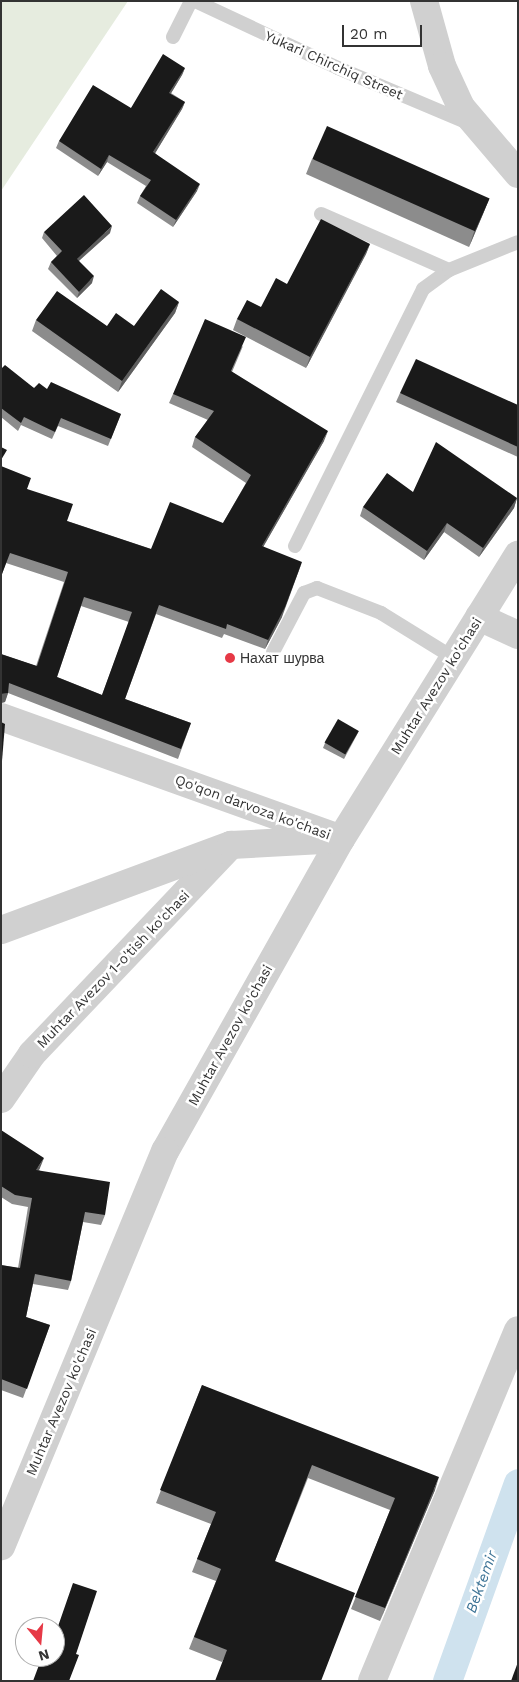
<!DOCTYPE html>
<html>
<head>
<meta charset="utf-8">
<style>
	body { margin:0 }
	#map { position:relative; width:519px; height:1682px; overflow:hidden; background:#fff; font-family:"Work Sans",sans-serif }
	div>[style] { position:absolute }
	.green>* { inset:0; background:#e6ecdf }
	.canal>* { height:29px; margin:-14.5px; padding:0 14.5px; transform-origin:14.5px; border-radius:14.5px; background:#cfe2ee }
	.service>* { height:14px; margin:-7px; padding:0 7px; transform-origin:7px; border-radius:7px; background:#d0d0d0 }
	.minor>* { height:28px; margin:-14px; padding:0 14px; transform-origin:14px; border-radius:14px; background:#d0d0d0 }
	.tertiary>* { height:28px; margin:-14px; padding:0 14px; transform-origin:14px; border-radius:14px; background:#d0d0d0 }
	.wall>* { inset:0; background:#8c8c8c }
	.shaded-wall>* { inset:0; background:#5f5f5f }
	.building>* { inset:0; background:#1a1a1a; transform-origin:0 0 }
	.dots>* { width:14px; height:14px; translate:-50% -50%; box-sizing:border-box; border:2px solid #fff; border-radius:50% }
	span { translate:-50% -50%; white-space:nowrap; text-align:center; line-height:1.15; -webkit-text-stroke:5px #fff; paint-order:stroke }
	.street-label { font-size:14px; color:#333 }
	.poi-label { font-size:14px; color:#333 }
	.left { translate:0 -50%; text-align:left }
	.water-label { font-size:15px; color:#3f7597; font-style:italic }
	.frame { position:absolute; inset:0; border:2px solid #333; pointer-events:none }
	.north { position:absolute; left:15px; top:1617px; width:50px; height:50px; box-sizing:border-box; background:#fff; border:1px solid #adadad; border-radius:50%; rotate:163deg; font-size:14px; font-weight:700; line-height:20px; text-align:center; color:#333 }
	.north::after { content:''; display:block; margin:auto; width:18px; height:22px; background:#e63946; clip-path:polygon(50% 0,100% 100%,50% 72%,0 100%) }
	.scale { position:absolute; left:342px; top:25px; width:80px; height:22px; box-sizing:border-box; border:2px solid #333; border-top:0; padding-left:6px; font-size:15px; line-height:18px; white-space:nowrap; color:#333; -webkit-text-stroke:4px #fff; paint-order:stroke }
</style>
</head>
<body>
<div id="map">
	<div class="green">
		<i style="clip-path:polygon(1px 1px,128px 1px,1px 191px)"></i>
	</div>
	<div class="canal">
		<i style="left:447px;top:1681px;width:210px;rotate:-70.3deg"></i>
	</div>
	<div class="service">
		<i style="left:195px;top:1px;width:158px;rotate:25.1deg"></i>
		<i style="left:338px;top:68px;width:139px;rotate:22.9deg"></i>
		<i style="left:173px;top:37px;width:40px;rotate:-63.4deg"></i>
		<i style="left:321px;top:214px;width:140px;rotate:23.6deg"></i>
		<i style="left:295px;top:546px;width:287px;rotate:-63.5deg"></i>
		<i style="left:423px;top:289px;width:32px;rotate:-36deg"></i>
		<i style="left:449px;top:270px;width:74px;rotate:-22.1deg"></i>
		<i style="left:273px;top:652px;width:67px;rotate:-62.3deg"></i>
		<i style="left:304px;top:593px;width:14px;rotate:-21deg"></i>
		<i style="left:317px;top:588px;width:69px;rotate:21.3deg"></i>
		<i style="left:381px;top:613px;width:86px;rotate:31.7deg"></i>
	</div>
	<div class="minor">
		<i style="left:479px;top:617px;width:43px;rotate:24.8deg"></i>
		<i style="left:1px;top:717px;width:361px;rotate:19.7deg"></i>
		<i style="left:341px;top:839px;width:358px;rotate:119.4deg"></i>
		<i style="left:165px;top:1151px;width:428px;rotate:112.5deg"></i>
		<i style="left:1px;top:1099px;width:55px;rotate:-55.4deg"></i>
		<i style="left:32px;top:1054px;width:289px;rotate:-46.4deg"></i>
		<i style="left:372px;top:1681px;width:380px;rotate:-67.4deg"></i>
	</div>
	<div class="tertiary">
		<i style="left:424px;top:1px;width:67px;rotate:74.5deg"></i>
		<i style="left:442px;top:66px;width:45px;rotate:65.1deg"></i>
		<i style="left:461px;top:107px;width:88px;rotate:49.6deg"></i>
		<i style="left:1px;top:930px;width:245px;rotate:-20.3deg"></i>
		<i style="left:231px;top:845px;width:110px;rotate:-3.1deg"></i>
		<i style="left:341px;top:839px;width:335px;rotate:-58.1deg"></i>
	</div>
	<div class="wall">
		<i style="clip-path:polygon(185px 68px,182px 75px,171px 93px,185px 102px,182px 109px,155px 153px,197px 191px,173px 227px,137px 203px,140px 196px,146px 186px,107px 162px,98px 176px,56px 148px,59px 141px,131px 108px)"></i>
		<i style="clip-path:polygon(312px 159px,489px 199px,483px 214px,469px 247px,306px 174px)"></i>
		<i style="clip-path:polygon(44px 232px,110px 233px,79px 261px,92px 283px,77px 298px,48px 269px,51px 262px,57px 256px,42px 238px)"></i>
		<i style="clip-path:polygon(370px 244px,366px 254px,306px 368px,233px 330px,237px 319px,261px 307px,287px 284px)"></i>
		<i style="clip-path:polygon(179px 302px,175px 313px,118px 392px,32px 331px,36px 320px,107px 326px,134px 326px)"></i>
		<i style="clip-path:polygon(evenodd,243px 346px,232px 372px,324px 441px,263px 547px,282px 617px,265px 649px,224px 634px,222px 638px,156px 614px,125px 699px,191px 723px,178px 759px,8px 693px,5px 702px,1px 703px,1px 654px,36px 666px,64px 582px,6px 563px,1px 577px,1px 466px,27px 489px,67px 521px,151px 549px,223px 523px,246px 483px,192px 447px,195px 437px,208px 420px,169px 403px,173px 394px,243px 346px,81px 606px,129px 622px,102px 695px,57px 677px,81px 606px)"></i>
		<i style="clip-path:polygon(1px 369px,34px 388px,47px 389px,121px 414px,108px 446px,58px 426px,52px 439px,21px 425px,18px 431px,1px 417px)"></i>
		<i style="clip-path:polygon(400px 393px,518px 405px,518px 457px,396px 402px)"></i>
		<i style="clip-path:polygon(413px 492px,517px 498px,514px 508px,479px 557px,444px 532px,424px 560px,360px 516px,363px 507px)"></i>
		<i style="clip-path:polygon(359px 731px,344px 759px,323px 748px,325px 743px)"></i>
		<i style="clip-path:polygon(1px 1130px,40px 1168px,39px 1170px,105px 1215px,101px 1225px,83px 1222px,71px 1281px,68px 1290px,33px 1284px,26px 1317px,50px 1325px,23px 1398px,1px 1390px,1px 1265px,18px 1268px,28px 1207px,12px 1204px,1px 1197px)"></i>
		<i style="clip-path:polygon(202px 1385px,435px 1490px,380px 1621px,351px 1609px,390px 1510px,308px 1478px,275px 1561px,222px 1662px,189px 1649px,216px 1581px,192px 1572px,211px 1524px,156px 1503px)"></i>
	</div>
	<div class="shaded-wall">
		<i style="clip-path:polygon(185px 68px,182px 75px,167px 100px,169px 93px)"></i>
		<i style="clip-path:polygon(185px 102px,182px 109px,151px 160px,153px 152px)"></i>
		<i style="clip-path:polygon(109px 155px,107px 162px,98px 176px,101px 169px)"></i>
		<i style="clip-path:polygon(200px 184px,197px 191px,173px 227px,176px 220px)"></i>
		<i style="clip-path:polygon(489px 199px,483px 214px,469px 247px,474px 232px)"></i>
		<i style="clip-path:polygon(112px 226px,110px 233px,74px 265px,77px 259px)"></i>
		<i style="clip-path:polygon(370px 244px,366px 254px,306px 368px,310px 357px)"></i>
		<i style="clip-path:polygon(94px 276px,92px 283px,77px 298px,79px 292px)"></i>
		<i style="clip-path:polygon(179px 302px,175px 313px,118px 392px,122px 381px)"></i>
		<i style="clip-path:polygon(328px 431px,324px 441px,258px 556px,262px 546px)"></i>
		<i style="clip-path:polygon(517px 498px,514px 508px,479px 557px,483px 548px)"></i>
		<i style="clip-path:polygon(447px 523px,444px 532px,424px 560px,427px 551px)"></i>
		<i style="clip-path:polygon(302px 562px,282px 617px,265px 649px,268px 640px)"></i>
		<i style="clip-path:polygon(8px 693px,5px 702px,1px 703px,1px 694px)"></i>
		<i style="clip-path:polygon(44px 1158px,40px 1168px,33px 1179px,36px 1170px)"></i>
		<i style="clip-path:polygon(439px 1477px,435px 1490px,380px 1621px,385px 1608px)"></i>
	</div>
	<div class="building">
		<i style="clip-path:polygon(163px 54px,185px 68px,169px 93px,185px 102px,153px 152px,200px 184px,176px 220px,140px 196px,151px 180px,109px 155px,101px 169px,59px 141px,93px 85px,131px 108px)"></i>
		<i style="left:327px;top:126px;width:178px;height:36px;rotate:24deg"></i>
		<i style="clip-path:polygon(84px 195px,112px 226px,77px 259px,94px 276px,79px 292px,51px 262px,62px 251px,44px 232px)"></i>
		<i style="clip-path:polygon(321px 219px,370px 244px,310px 357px,237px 319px,247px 300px,261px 307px,276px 278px,287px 284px)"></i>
		<i style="clip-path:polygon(161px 289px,179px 302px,122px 381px,36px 320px,57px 291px,107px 326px,116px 313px,134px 326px)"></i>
		<i style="clip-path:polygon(evenodd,205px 319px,246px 337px,231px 371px,328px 431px,262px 546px,302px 562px,285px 607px,268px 640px,227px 624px,226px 629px,159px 605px,125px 699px,191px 723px,181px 749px,9px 683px,8px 693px,1px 694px,1px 654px,37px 666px,68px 572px,10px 553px,2px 574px,1px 574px,1px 466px,31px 478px,27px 489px,73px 504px,67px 521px,151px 549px,170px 502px,223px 523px,251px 475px,195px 437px,214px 411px,173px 394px,205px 319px,84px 597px,132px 612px,102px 695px,57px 677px,84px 597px)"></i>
		<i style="clip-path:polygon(416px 359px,518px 405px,518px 447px,400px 393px)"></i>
		<i style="clip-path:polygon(5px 365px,34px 388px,39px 383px,47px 389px,51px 382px,121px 414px,111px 439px,61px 418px,55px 432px,24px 417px,21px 423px,1px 408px,1px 369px)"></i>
		<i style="clip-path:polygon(436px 442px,517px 498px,483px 548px,447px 523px,427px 551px,363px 507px,387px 473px,413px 492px)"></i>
		<i style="clip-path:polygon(1px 447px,7px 450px,1px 460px)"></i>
		<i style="left:338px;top:719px;width:24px;height:27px;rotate:30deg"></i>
		<i style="clip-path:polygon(1px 722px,5px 724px,1px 773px)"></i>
		<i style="clip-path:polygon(1px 1130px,44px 1158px,36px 1170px,110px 1182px,105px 1215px,85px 1212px,71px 1281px,35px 1274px,26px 1317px,50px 1325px,27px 1389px,1px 1379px,1px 1265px,20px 1268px,32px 1198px,15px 1195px,1px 1186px)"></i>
		<i style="clip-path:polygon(202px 1385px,439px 1477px,385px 1608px,355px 1597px,395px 1498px,312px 1465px,275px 1561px,355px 1593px,321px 1681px,215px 1681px,227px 1650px,194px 1637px,221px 1569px,197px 1559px,216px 1512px,160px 1490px)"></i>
		<i style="clip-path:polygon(73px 1583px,97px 1591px,76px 1654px,79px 1655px,69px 1681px,33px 1681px,42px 1657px,55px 1657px,55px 1635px)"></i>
		<i style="clip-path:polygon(518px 1662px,518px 1681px,511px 1681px)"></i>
	</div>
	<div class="dots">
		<i style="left:230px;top:658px;background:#e63946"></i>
	</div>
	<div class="street-label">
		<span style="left:334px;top:65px;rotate:24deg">Yukari Chirchiq Street</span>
		<span style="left:436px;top:686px;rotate:-58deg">Muhtar Avezov ko'chasi</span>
		<span style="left:253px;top:807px;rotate:20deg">Qo'qon darvoza ko'chasi</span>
		<span style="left:113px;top:969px;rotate:-46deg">Muhtar Avezov 1-o'tish ko'chasi</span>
		<span style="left:230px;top:1035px;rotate:-61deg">Muhtar Avezov ko'chasi</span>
		<span style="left:61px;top:1402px;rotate:-67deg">Muhtar Avezov ko'chasi</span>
	</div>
	<div class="poi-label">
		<span class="left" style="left:240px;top:658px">Нахат шурва</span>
	</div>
	<div class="water-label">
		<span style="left:482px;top:1582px;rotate:-70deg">Bektemir</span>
	</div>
	<div class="frame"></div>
	<div class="north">N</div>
	<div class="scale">20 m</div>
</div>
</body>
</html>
